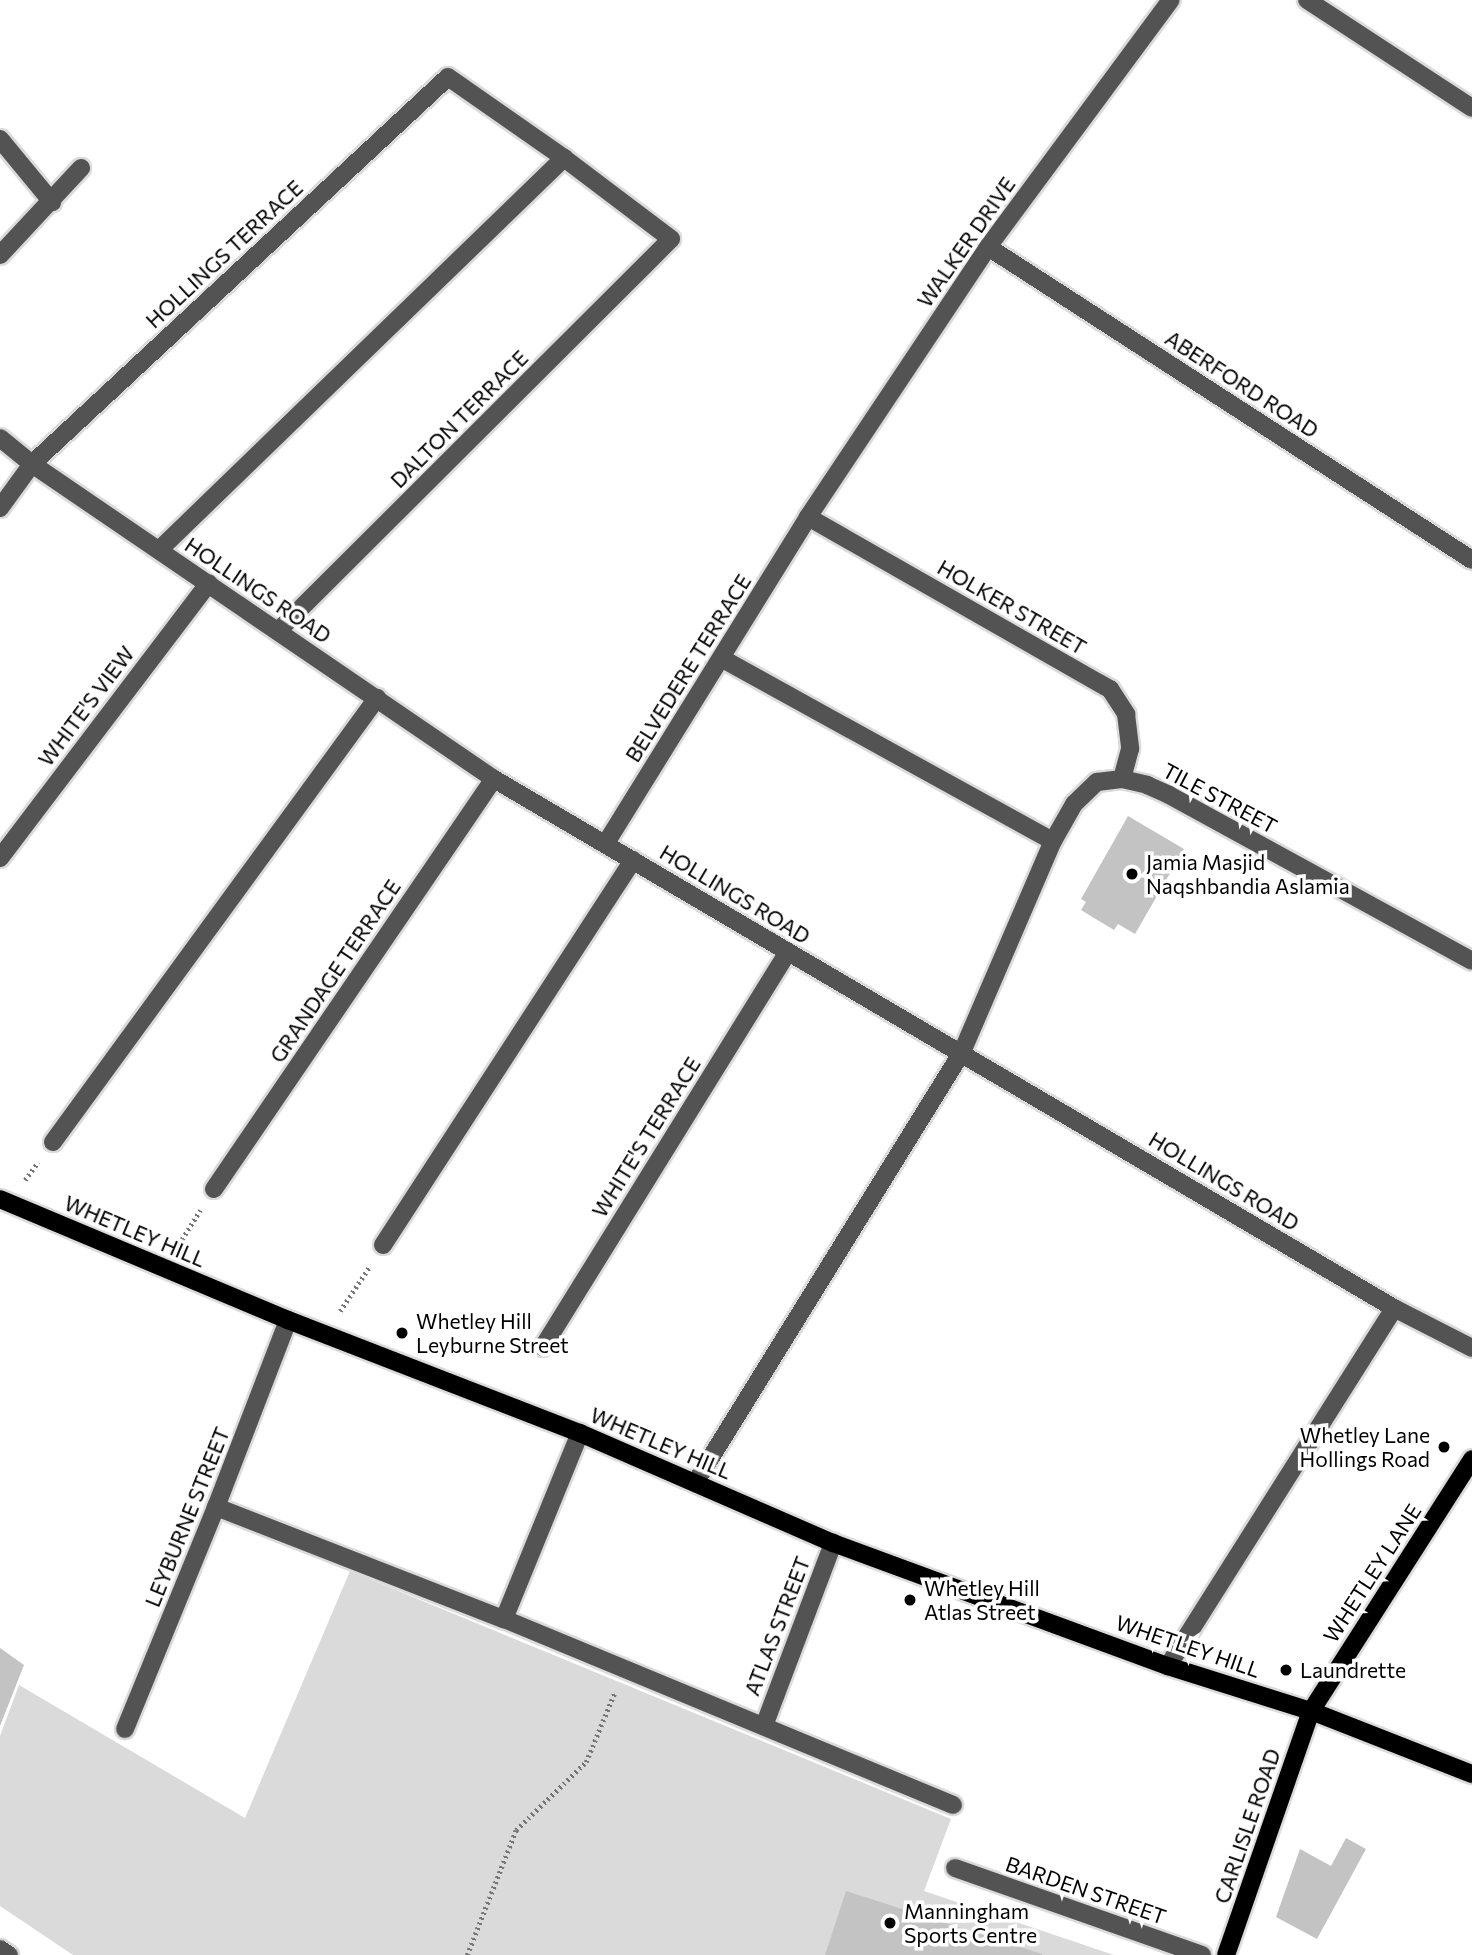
<!DOCTYPE html>
<html>
<head>
<meta charset="utf-8">
<style>
	body { margin:0 }
	#map { position:relative; width:1472px; height:1955px; overflow:hidden; background:#fff; font-family:Commissioner,sans-serif }
	div>[style] { position:absolute }
	.green>* { inset:0; background:#dadada }
	.building>* { inset:0; background:#c3c3c3 }
	.path>* { height:4.5px; margin-top:-2.25px; transform-origin:0; background:repeating-linear-gradient(90deg,#757575 0 2px,transparent 0 5.5px) }
	.roads { filter:drop-shadow(2px 0 #dbdbdb) drop-shadow(-2px 0 #dbdbdb) drop-shadow(0 2px #dbdbdb) drop-shadow(0 -2px #dbdbdb) }
	.minor>* { height:18px; margin:-9px; padding:0 9px; transform-origin:9px; border-radius:9px; background:#535353 }
	.major>* { height:18px; margin:-9px; padding:0 9px; transform-origin:9px; border-radius:9px; background:#000 }
	.dots>* { width:19px; height:19px; translate:-50% -50%; box-sizing:border-box; border:4px solid #fff; border-radius:50% }
	span { translate:-50% -50%; white-space:nowrap; text-align:center; line-height:1.15; -webkit-text-stroke:7px #fff; paint-order:stroke }
	.street-label { font-size:21px; color:#000 }
	.poi-label { font-size:21px; color:#000 }
	.left { translate:0 -50%; text-align:left }
	.right { translate:-100% -50%; text-align:right }
</style>
</head>
<body>
<div id="map">
	<div class="green">
		<i style="clip-path:polygon(350px 1571px,951px 1819px,924px 1891px,1114px 1955px,73px 1955px,0 1906px,0 1736px,19px 1685px,245px 1818px)"></i>
	</div>
	<div class="building">
		<i style="clip-path:polygon(1128px 816px,1184px 849px,1135px 934px,1118px 924px,1114px 930px,1081px 910px,1086px 902px,1081px 899px)"></i>
		<i style="clip-path:polygon(0 1648px,24px 1665px,0 1726px)"></i>
		<i style="clip-path:polygon(1346px 1838px,1366px 1849px,1317px 1939px,1276px 1917px,1300px 1849px,1331px 1866px)"></i>
		<i style="clip-path:polygon(846px 1891px,1042px 1954px,1042px 1955px,825px 1955px)"></i>
	</div>
	<div class="path">
		<i style="left:25px;top:1180px;width:22px;rotate:-54deg"></i>
		<i style="left:179px;top:1244px;width:40px;rotate:-58deg"></i>
		<i style="left:340px;top:1311px;width:54px;rotate:-56.3deg"></i>
		<i style="left:467px;top:1955px;width:134px;rotate:-68.6deg"></i>
		<i style="left:516px;top:1830px;width:98px;rotate:-44.2deg"></i>
		<i style="left:586px;top:1762px;width:74px;rotate:-67.6deg"></i>
	</div>
	<div class="roads">
		<div class="minor">
			<i style="left:1307px;top:0;width:197px;rotate:33.2deg"></i>
			<i style="left:0;top:139px;width:82px;rotate:50.5deg"></i>
			<i style="left:988px;top:247px;width:576px;rotate:32.89deg"></i>
			<i style="left:0;top:255px;width:119px;rotate:-47deg"></i>
			<i style="left:0;top:438px;width:41px;rotate:39.1deg"></i>
			<i style="left:32px;top:464px;width:559px;rotate:34.29deg"></i>
			<i style="left:494px;top:779px;width:1044px;rotate:30.45deg"></i>
			<i style="left:1394px;top:1308px;width:88px;rotate:27.1deg"></i>
			<i style="left:0;top:508px;width:54px;rotate:-54deg"></i>
			<i style="left:32px;top:464px;width:568px;rotate:-42.93deg"></i>
			<i style="left:448px;top:77px;width:141px;rotate:34.9deg"></i>
			<i style="left:564px;top:158px;width:134px;rotate:37.1deg"></i>
			<i style="left:671px;top:239px;width:555px;rotate:135.07deg"></i>
			<i style="left:808px;top:517px;width:348px;rotate:29.7deg"></i>
			<i style="left:1110px;top:689px;width:30px;rotate:57deg"></i>
			<i style="left:1126px;top:714px;width:35px;rotate:83deg"></i>
			<i style="left:1130px;top:749px;width:31px;rotate:105deg"></i>
			<i style="left:159px;top:550px;width:564px;rotate:-44.07deg"></i>
			<i style="left:721px;top:658px;width:379px;rotate:28.9deg"></i>
			<i style="left:606px;top:843px;width:384px;rotate:-58.2deg"></i>
			<i style="left:808px;top:517px;width:324px;rotate:-56.3deg"></i>
			<i style="left:988px;top:247px;width:307px;rotate:-53.5deg"></i>
			<i style="left:0;top:858px;width:345px;rotate:-52.8deg"></i>
			<i style="left:53px;top:1142px;width:550px;rotate:-53.88deg"></i>
			<i style="left:214px;top:1189px;width:496px;rotate:-55.7deg"></i>
			<i style="left:383px;top:1245px;width:459px;rotate:-57deg"></i>
			<i style="left:543px;top:1347px;width:465px;rotate:-58.2deg"></i>
			<i style="left:695px;top:1483px;width:507px;rotate:-58.22deg"></i>
			<i style="left:962px;top:1052px;width:230px;rotate:-66.7deg"></i>
			<i style="left:1053px;top:841px;width:43px;rotate:-60.4deg"></i>
			<i style="left:1074px;top:804px;width:32px;rotate:-44deg"></i>
			<i style="left:1097px;top:782px;width:25px;rotate:-7deg"></i>
			<i style="left:1122px;top:779px;width:26px;rotate:13deg"></i>
			<i style="left:1147px;top:785px;width:24px;rotate:24deg"></i>
			<i style="left:1169px;top:795px;width:345px;rotate:28.7deg"></i>
			<i style="left:216px;top:1507px;width:309px;rotate:21.3deg"></i>
			<i style="left:504px;top:1619px;width:486px;rotate:22.5deg"></i>
			<i style="left:504px;top:1619px;width:201px;rotate:-67.8deg"></i>
			<i style="left:1168px;top:1666px;width:423px;rotate:-57.7deg"></i>
			<i style="left:764px;top:1726px;width:196px;rotate:-69.3deg"></i>
			<i style="left:125px;top:1729px;width:240px;rotate:-67.7deg"></i>
			<i style="left:216px;top:1507px;width:200px;rotate:-68.9deg"></i>
			<i style="left:955px;top:1868px;width:262px;rotate:19.4deg"></i>
			<i style="left:0;top:1949px;width:11px;rotate:34deg"></i>
		</div>
		<div class="major">
			<i style="left:0;top:1199px;width:312px;rotate:22.8deg"></i>
			<i style="left:288px;top:1320px;width:313px;rotate:21.2deg"></i>
			<i style="left:580px;top:1433px;width:276px;rotate:23.5deg"></i>
			<i style="left:833px;top:1543px;width:357px;rotate:20.2deg"></i>
			<i style="left:1168px;top:1666px;width:150px;rotate:17.5deg"></i>
			<i style="left:1311px;top:1711px;width:173px;rotate:21.4deg"></i>
			<i style="left:1226px;top:1955px;width:258px;rotate:-70.8deg"></i>
			<i style="left:1311px;top:1711px;width:299px;rotate:-57.4deg"></i>
		</div>
	</div>
	<div class="dots">
		<i style="left:1132px;top:874px;background:#000"></i>
		<i style="left:402px;top:1333px;background:#000"></i>
		<i style="left:1444px;top:1447px;background:#000"></i>
		<i style="left:910px;top:1600px;background:#000"></i>
		<i style="left:1286px;top:1670px;background:#000"></i>
		<i style="left:890px;top:1923px;background:#000"></i>
	</div>
	<div class="street-label">
		<span style="left:966px;top:242px;rotate:-55deg">WALKER DRIVE</span>
		<span style="left:224px;top:254px;rotate:-43deg">HOLLINGS TERRACE</span>
		<span style="left:1242px;top:384px;rotate:33deg">ABERFORD ROAD</span>
		<span style="left:459px;top:419px;rotate:-45deg">DALTON TERRACE</span>
		<span style="left:258px;top:590px;rotate:34deg">HOLLINGS ROAD</span>
		<span style="left:1012px;top:607px;rotate:30deg">HOLKER STREET</span>
		<span style="left:688px;top:668px;rotate:-58deg">BELVEDERE TERRACE</span>
		<span style="left:86px;top:706px;rotate:-53deg">WHITE'S VIEW</span>
		<span style="left:1220px;top:798px;rotate:28deg">TILE STREET</span>
		<span style="left:735px;top:894px;rotate:31deg">HOLLINGS ROAD</span>
		<span style="left:335px;top:971px;rotate:-56deg">GRANDAGE TERRACE</span>
		<span style="left:646px;top:1137px;rotate:-58deg">WHITE'S TERRACE</span>
		<span style="left:1224px;top:1181px;rotate:31deg">HOLLINGS ROAD</span>
		<span style="left:135px;top:1231px;rotate:23deg">WHETLEY HILL</span>
		<span style="left:661px;top:1443px;rotate:23deg">WHETLEY HILL</span>
		<span style="left:187px;top:1517px;rotate:-68deg">LEYBURNE STREET</span>
		<span style="left:1372px;top:1573px;rotate:-57deg">WHETLEY LANE</span>
		<span style="left:777px;top:1626px;rotate:-69deg">ATLAS STREET</span>
		<span style="left:1188px;top:1646px;rotate:19deg">WHETLEY HILL</span>
		<span style="left:1247px;top:1826px;rotate:-71deg">CARLISLE ROAD</span>
		<span style="left:1086px;top:1890px;rotate:19deg">BARDEN STREET</span>
	</div>
	<div class="poi-label">
		<span class="left" style="left:1146px;top:874px">Jamia Masjid<br>Naqshbandia Aslamia</span>
		<span class="left" style="left:416px;top:1333px">Whetley Hill<br>Leyburne Street</span>
		<span class="right" style="left:1430px;top:1447px">Whetley Lane<br>Hollings Road</span>
		<span class="left" style="left:924px;top:1600px">Whetley Hill<br>Atlas Street</span>
		<span class="left" style="left:1300px;top:1670px">Laundrette</span>
		<span class="left" style="left:904px;top:1923px">Manningham<br>Sports Centre</span>
	</div>
</div>
</body>
</html>
